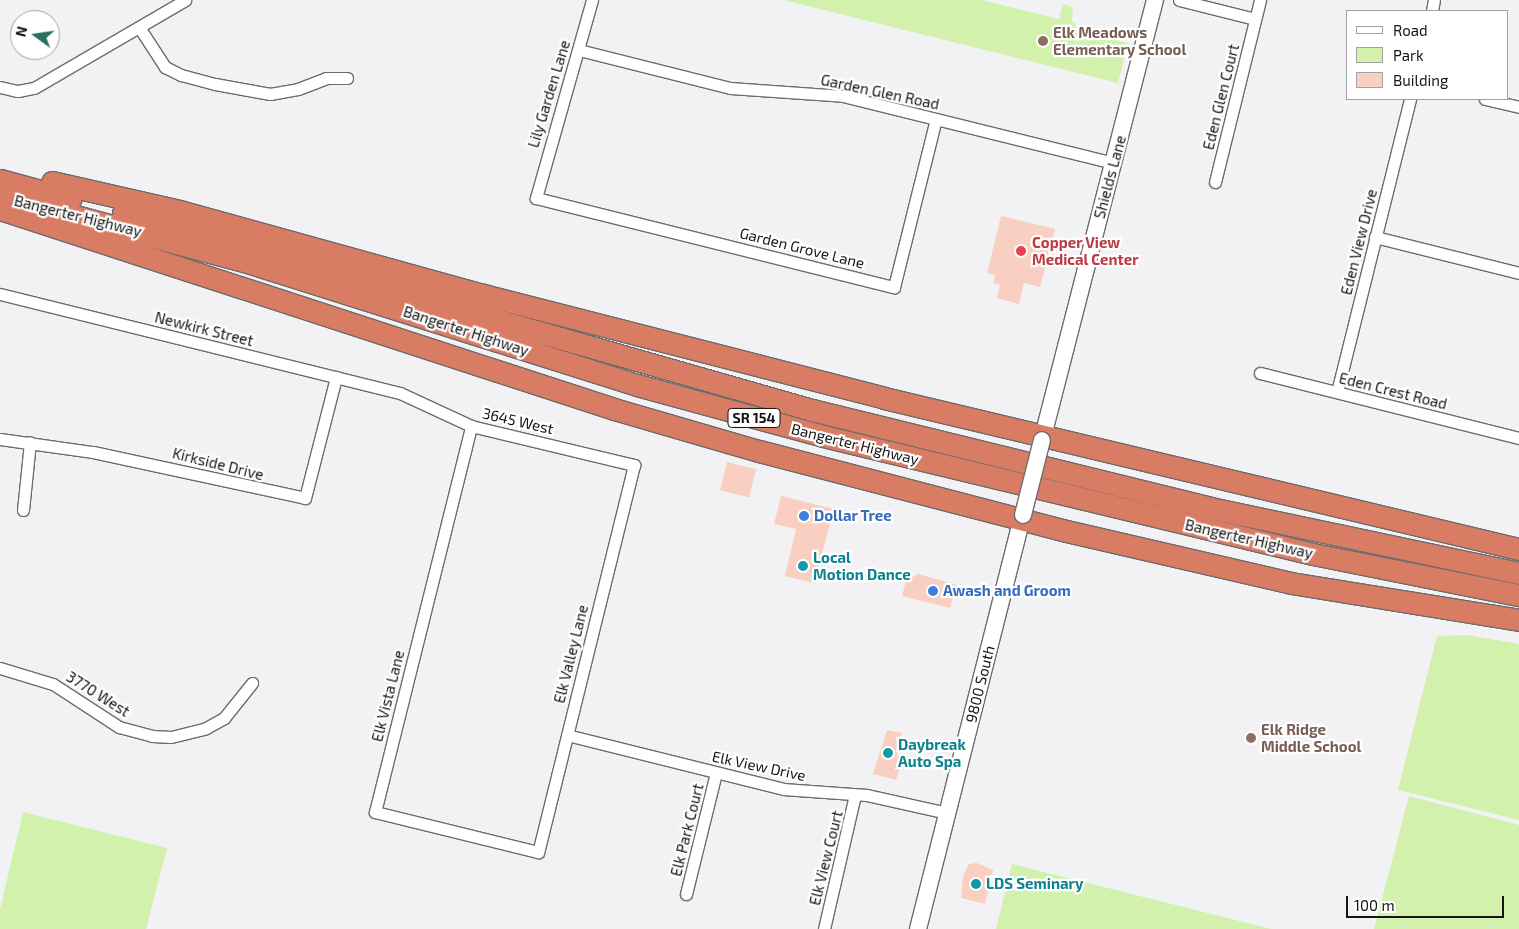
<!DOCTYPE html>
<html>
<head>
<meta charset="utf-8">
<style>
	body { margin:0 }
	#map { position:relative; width:1519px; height:929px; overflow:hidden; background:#f2f2f4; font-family:"Exo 2",sans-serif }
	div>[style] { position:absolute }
	.green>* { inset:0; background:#d1f1ad }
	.building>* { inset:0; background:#f8cfc0; transform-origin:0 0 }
	.roads { filter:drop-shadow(1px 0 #6c6c6d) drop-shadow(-1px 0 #6c6c6d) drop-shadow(0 1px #6c6c6d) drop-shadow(0 -1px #6c6c6d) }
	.minor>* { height:11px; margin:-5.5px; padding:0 5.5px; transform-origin:5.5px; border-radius:5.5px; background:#fff }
	.secondary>* { height:16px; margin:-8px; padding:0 8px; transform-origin:8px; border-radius:8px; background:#fff }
	.motorway>* { height:21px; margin:-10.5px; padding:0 10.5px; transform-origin:10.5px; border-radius:10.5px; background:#d97c64 }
	.bridges { filter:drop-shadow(1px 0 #6c6c6d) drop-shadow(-1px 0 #6c6c6d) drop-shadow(0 1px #6c6c6d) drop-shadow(0 -1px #6c6c6d) }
	.secondary-bridge>* { height:16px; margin:-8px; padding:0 8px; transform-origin:8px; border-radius:8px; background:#fff }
	.dots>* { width:14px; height:14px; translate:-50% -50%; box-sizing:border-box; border:2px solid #fff; border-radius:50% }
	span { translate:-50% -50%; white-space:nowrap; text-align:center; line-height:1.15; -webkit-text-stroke:4.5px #fff; paint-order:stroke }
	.shield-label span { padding:1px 4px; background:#fff; border:1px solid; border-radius:4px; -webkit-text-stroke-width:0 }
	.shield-label { font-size:14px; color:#141415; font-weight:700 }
	.education-label { font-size:15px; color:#785e54; font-weight:700 }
	.left { translate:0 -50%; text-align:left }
	.street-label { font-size:15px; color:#141415 }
	.health-label { font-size:15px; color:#be3a42; font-weight:700 }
	.shop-label { font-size:15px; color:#366cbe; font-weight:700 }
	.culture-label { font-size:15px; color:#0d838f; font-weight:700 }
	.legend { position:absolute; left:1346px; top:10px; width:162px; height:90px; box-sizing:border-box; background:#fff; border:1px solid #a1a1a1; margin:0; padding:6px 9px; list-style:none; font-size:15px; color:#141415 }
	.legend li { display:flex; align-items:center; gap:10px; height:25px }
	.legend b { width:25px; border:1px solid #a1a1a1 }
	.north { position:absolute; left:10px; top:10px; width:50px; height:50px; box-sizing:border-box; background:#fff; border:1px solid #a1a1a1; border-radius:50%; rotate:284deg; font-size:14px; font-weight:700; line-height:20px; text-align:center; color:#141415 }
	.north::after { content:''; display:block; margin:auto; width:18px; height:22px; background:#2b6e5f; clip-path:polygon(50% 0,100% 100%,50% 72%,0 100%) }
	.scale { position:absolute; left:1346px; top:896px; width:158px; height:22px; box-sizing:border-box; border:2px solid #141415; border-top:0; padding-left:6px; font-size:15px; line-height:18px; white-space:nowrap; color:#141415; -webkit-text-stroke:4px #fff; paint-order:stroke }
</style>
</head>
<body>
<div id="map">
	<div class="green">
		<i style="clip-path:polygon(784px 0,982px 0,1059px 19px,1063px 4px,1073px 7px,1072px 21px,1081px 31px,1128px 43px,1118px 83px)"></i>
		<i style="clip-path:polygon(1467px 635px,1519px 644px,1519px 820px,1398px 790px,1437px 636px)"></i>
		<i style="clip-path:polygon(1409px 796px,1519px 825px,1519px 929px,1374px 929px)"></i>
		<i style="clip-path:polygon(23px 812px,167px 848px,146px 929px,0 929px,0 909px)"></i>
		<i style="clip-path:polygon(1012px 864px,1271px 929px,996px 929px)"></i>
	</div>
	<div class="building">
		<i style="clip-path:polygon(1001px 216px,1055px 229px,1040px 287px,1024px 283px,1019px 304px,997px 298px,1000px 285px,993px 283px,995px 275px,987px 273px)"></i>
		<i style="left:727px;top:462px;width:30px;height:29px;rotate:14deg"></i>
		<i style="clip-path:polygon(781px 496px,834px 509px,814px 583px,785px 576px,796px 529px,774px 524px)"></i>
		<i style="clip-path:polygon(918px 574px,957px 585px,950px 608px,902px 596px,906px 581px)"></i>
		<i style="clip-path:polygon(887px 730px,902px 733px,897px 755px,903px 757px,896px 780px,873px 774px)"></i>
		<i style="clip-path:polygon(977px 863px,993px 870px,985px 904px,961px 898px,963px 876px,969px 864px)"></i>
	</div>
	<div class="roads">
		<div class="minor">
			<i style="left:592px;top:0;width:206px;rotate:105.8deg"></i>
			<i style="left:536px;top:198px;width:369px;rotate:14deg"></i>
			<i style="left:894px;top:287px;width:173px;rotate:-76deg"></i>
			<i style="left:1179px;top:0;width:78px;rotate:14deg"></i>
			<i style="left:1432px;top:11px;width:11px;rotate:-80deg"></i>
			<i style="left:139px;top:27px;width:48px;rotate:57deg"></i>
			<i style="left:165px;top:67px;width:18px;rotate:27deg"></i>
			<i style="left:181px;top:75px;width:35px;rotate:15deg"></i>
			<i style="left:215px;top:84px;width:56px;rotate:10.3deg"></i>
			<i style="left:270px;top:94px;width:28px;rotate:-10deg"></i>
			<i style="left:298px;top:89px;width:30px;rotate:-21deg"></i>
			<i style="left:326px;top:78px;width:21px"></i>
			<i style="left:579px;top:50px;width:156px;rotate:14.1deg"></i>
			<i style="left:730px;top:88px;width:113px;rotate:4deg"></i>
			<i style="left:843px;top:96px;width:279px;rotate:13.9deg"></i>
			<i style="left:0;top:87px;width:18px;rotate:13deg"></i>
			<i style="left:18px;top:91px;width:16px;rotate:-11deg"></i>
			<i style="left:34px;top:88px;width:175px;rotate:-30.2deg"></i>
			<i style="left:1485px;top:99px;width:35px;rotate:13deg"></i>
			<i style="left:1215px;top:182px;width:187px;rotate:-76.1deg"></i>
			<i style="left:1375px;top:237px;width:148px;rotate:14deg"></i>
			<i style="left:0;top:294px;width:412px;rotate:13.9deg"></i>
			<i style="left:400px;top:393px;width:78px;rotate:24.9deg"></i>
			<i style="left:471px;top:426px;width:168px;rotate:13.5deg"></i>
			<i style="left:634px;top:465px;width:399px;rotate:103.9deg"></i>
			<i style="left:538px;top:852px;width:168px;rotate:-166.2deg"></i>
			<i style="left:375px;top:812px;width:398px;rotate:-76deg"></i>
			<i style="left:1260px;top:373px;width:267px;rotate:14.1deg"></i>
			<i style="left:1337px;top:392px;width:302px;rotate:-76deg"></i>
			<i style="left:0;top:439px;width:94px;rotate:8deg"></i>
			<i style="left:93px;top:452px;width:217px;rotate:12.2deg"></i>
			<i style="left:305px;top:498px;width:125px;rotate:-75.6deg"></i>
			<i style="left:23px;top:510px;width:68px;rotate:-84.1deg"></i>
			<i style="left:0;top:668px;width:55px;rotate:16.8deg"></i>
			<i style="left:53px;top:684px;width:79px;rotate:33.1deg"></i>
			<i style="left:119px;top:727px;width:34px;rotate:15deg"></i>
			<i style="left:152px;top:736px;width:19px;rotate:3deg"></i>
			<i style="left:171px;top:737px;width:36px;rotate:-14deg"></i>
			<i style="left:206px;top:728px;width:21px;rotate:-29deg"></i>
			<i style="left:224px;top:718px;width:45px;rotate:-51.3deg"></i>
			<i style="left:567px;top:735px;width:223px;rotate:14deg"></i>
			<i style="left:783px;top:789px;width:84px;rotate:4.1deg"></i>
			<i style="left:867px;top:795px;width:82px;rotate:12.7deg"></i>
			<i style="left:686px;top:894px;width:125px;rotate:-76.1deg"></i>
			<i style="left:824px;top:929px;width:138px;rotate:-77deg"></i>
		</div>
		<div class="secondary">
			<i style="left:1042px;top:440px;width:454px;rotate:-75.6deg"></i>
			<i style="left:918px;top:929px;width:427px;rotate:-75.8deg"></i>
		</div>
		<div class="motorway">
			<i style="left:0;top:180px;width:73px;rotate:15.2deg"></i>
			<i style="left:52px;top:182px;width:131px;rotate:12.8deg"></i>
			<i style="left:180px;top:211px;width:311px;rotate:15.5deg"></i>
			<i style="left:480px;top:294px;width:417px;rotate:14.4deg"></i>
			<i style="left:884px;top:398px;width:653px;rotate:13.38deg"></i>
			<i style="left:8px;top:198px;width:247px;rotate:15deg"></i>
			<i style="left:247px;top:262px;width:409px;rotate:17.5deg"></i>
			<i style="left:637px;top:385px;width:193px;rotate:15.3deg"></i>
			<i style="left:823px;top:436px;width:504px;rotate:13.54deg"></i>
			<i style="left:1313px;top:554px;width:210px;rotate:11.3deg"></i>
			<i style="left:0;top:209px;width:646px;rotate:18.04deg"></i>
			<i style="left:614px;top:409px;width:151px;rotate:16.2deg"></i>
			<i style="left:759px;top:451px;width:313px;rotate:14.6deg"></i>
			<i style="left:1062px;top:530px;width:235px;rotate:13deg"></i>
			<i style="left:1291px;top:583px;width:231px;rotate:9.2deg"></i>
			<i style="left:123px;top:213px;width:717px;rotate:15.96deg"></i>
			<i style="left:812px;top:410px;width:410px;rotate:13.8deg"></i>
			<i style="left:1210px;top:508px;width:316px;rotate:11.9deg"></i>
		</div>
	</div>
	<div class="bridges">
		<div class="secondary-bridge">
			<i style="left:1023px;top:515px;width:77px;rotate:-75.8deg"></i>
		</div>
	</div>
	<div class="dots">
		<i style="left:1043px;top:41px;background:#8d6e63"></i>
		<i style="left:1021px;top:251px;background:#e0444e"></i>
		<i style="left:804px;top:516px;background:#3f7fe0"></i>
		<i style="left:803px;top:566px;background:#0f9aa8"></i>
		<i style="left:933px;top:591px;background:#3f7fe0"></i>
		<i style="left:1251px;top:738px;background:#8d6e63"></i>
		<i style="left:888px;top:753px;background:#0f9aa8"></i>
		<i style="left:976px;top:884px;background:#0f9aa8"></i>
	</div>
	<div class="shield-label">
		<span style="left:754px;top:418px">SR 154</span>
	</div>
	<div class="education-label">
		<span class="left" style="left:1053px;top:41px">Elk Meadows<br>Elementary School</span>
		<span class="left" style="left:1261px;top:738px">Elk Ridge<br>Middle School</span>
	</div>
	<div class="street-label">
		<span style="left:880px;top:92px;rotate:12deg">Garden Glen Road</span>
		<span style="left:549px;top:94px;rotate:-73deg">Lily Garden Lane</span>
		<span style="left:1221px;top:97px;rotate:-76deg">Eden Glen Court</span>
		<span style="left:1110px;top:177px;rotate:-75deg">Shields Lane</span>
		<span style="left:78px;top:216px;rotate:14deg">Bangerter Highway</span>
		<span style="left:1359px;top:242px;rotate:-76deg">Eden View Drive</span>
		<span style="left:802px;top:248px;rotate:14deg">Garden Grove Lane</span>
		<span style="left:204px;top:329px;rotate:14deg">Newkirk Street</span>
		<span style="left:466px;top:331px;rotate:18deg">Bangerter Highway</span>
		<span style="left:1393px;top:391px;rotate:14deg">Eden Crest Road</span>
		<span style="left:518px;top:421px;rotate:13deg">3645 West</span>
		<span style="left:855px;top:444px;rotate:14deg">Bangerter Highway</span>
		<span style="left:218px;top:464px;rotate:14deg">Kirkside Drive</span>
		<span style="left:1249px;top:539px;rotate:13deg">Bangerter Highway</span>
		<span style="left:571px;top:654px;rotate:-76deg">Elk Valley Lane</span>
		<span style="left:980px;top:684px;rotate:-76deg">9800 South</span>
		<span style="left:98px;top:694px;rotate:32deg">3770 West</span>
		<span style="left:388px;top:696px;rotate:-76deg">Elk Vista Lane</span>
		<span style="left:759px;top:766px;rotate:12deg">Elk View Drive</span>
		<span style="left:687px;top:830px;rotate:-76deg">Elk Park Court</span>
		<span style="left:826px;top:858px;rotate:-76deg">Elk View Court</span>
	</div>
	<div class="health-label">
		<span class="left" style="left:1032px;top:251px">Copper View<br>Medical Center</span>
	</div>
	<div class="shop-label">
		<span class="left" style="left:814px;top:516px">Dollar Tree</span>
		<span class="left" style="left:943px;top:591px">Awash and Groom</span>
	</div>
	<div class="culture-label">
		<span class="left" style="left:813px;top:566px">Local<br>Motion Dance</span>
		<span class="left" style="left:898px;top:753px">Daybreak<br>Auto Spa</span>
		<span class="left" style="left:986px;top:884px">LDS Seminary</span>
	</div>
	<ul class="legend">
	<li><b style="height:6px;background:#fff"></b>Road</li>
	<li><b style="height:14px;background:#d1f1ad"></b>Park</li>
	<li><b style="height:14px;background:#f8cfc0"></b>Building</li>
	</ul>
	<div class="north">N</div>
	<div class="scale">100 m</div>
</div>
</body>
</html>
